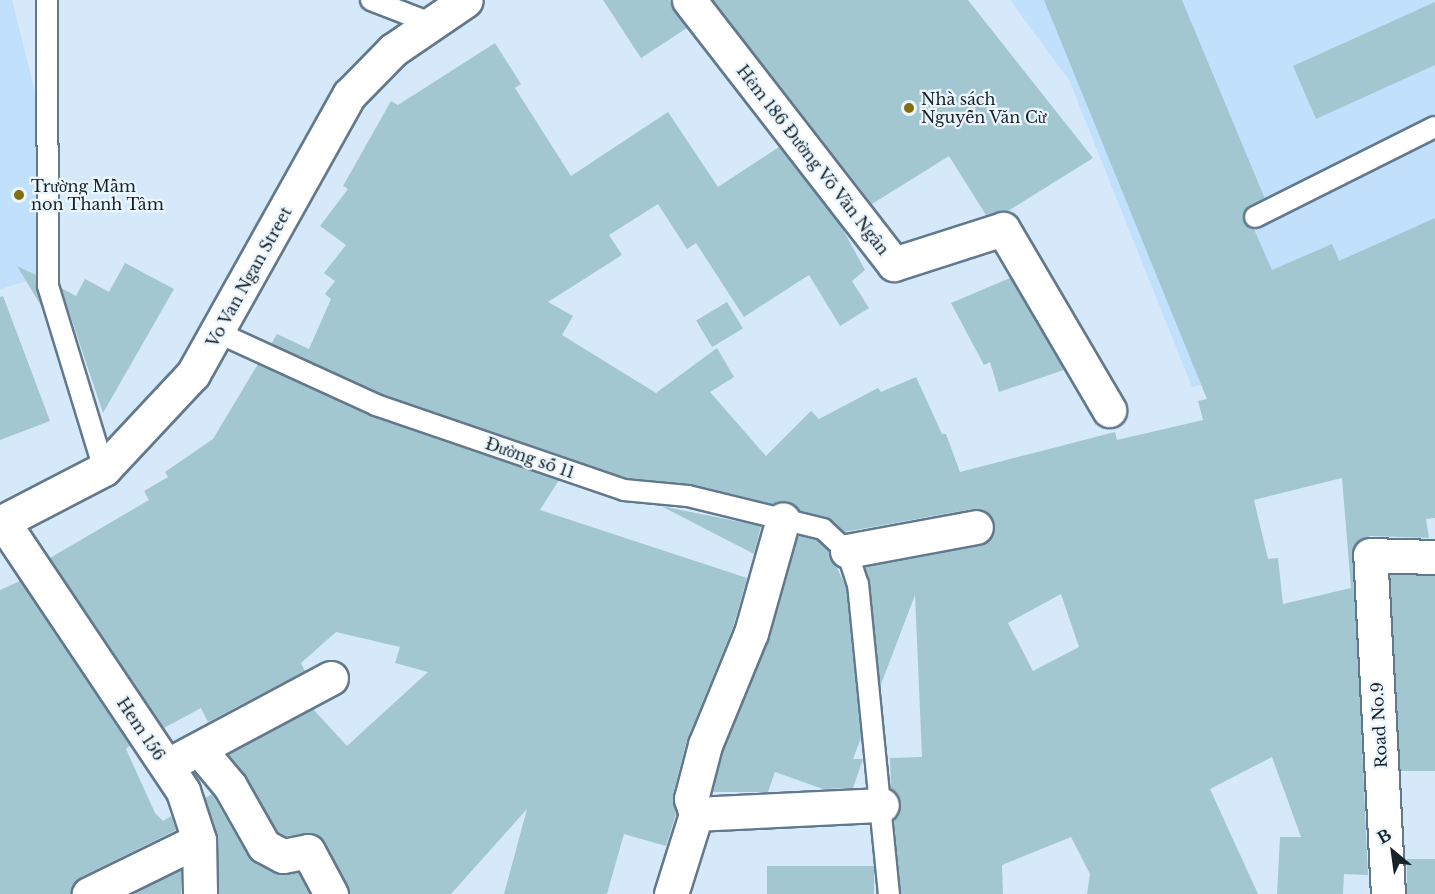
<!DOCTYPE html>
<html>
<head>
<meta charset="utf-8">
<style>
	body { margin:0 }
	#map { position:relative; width:1435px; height:894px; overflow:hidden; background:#d5e9fa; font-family:"Libre Baskerville",serif }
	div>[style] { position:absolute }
	.built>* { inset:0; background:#c0e0fb }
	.building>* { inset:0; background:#a3c7d0; transform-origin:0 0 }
	.roads { filter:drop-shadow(2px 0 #62798d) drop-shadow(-2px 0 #62798d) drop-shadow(0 2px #62798d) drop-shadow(0 -2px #62798d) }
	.service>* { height:20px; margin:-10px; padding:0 10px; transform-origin:10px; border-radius:10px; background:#fff }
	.minor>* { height:33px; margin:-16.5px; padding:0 16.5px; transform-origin:16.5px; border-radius:16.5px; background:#fff }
	.secondary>* { height:33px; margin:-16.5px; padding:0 16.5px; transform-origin:16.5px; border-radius:16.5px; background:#fff }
	.dots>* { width:16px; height:16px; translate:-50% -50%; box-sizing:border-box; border:3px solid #ebf5fe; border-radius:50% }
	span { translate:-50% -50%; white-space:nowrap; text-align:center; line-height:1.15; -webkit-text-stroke:4.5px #ebf5fe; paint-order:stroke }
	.poi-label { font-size:16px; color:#182229 }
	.left { translate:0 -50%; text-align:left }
	.street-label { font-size:16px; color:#182229 }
	.north { position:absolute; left:1363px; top:822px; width:60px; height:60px; -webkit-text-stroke:4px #ebf5fe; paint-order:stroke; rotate:331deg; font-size:16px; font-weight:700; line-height:24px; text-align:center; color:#182229 }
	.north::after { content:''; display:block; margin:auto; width:21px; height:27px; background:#182229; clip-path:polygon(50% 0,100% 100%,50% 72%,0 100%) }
</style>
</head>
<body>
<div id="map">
	<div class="built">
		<i style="clip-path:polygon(0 0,12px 0,40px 112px,38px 278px,0 289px)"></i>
		<i style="clip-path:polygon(1010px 0,1435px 0,1435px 311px,1361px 346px,1192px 387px,1069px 80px)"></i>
	</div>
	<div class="building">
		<i style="clip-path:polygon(603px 0,669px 0,687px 28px,641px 58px)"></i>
		<i style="clip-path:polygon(713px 0,968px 0,1093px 158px,1008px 211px,986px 215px,949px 156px,872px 204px)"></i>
		<i style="clip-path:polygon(evenodd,1044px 0,1182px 0,1265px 199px,1249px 207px,1243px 217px,1254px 229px,1272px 270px,1332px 244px,1339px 261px,1435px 218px,1435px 518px,1426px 519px,1429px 538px,1370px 536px,1353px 547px,1368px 875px,1344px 874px,1343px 894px,1277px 894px,1280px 837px,1301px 837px,1272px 757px,1210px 789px,1258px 894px,1087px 894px,1090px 874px,1071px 837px,1002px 865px,1003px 894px,901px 894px,894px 819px,901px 804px,891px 789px,890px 758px,922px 757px,915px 595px,880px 687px,865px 567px,980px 545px,994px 533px,990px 514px,973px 509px,844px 532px,831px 520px,799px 511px,787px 501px,772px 504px,691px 484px,627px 478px,380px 394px,271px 344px,277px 334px,309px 349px,331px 299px,325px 294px,335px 281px,324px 273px,346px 245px,320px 226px,348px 189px,343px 186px,391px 101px,398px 105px,495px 43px,521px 84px,515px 88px,571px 176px,668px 112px,718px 187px,779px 147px,840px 224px,865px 270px,852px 281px,869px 308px,840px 326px,809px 275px,744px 317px,696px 243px,687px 249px,658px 204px,609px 235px,622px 255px,548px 302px,573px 316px,562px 335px,656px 393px,717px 348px,734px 377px,710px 392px,766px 456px,811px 411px,819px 419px,878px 388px,881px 392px,916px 377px,942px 434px,946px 434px,960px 472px,1115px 432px,1117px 440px,1203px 420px,1198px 401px,1207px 399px,1044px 0,1342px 478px,1351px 588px,1283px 604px,1278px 558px,1268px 559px,1254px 500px,1342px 478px,1044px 0,1061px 594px,1079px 647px,1033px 671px,1008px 623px,1061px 594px)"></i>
		<i style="clip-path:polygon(1435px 2px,1435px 65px,1316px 119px,1293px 66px)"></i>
		<i style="clip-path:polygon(125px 263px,174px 289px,103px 413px,61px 288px,76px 296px,85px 279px,109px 292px)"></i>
		<i style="clip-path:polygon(17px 266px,36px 275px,43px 309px)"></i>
		<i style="clip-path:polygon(1010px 278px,1064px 370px,999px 392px,990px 362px,984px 365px,951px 303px)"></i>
		<i style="clip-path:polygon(3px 296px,50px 421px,0 440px,0 297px)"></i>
		<i style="left:727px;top:302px;width:31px;height:36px;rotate:59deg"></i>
		<i style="clip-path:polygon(258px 364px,372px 416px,559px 480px,540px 510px,747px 578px,733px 627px,687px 740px,673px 794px,676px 814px,666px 846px,624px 834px,607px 894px,504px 894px,527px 809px,451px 894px,350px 894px,324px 842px,315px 834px,286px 836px,278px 832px,228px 754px,313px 709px,347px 746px,428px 672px,395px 663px,400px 647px,336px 632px,301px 663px,305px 671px,208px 722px,201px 708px,164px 728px,50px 558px,149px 500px,144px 491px,168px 477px,165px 472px,213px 439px)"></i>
		<i style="clip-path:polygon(661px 506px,761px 526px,754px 554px)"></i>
		<i style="clip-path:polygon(798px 535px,817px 540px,829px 551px,846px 587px,861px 738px,853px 759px,863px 759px,853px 788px,823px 789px,775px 772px,768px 792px,712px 792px,723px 751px,769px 638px)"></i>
		<i style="clip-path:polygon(1390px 574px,1435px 576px,1435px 771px,1400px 771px)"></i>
		<i style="clip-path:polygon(20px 581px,130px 746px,126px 749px,155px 813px,163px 821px,171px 816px,176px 830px,81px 877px,70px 894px,0 894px,0 590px)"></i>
		<i style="clip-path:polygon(212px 794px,248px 856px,274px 873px,298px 872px,310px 894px,219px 894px,218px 839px,205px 798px)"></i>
		<i style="left:1407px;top:859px;width:28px;height:35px"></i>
		<i style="left:767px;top:866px;width:107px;height:28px"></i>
		<i style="clip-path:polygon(181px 870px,181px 894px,132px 894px)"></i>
	</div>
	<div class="roads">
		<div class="service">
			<i style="left:47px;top:0;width:286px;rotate:89.8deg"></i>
			<i style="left:48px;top:286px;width:191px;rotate:73deg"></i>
			<i style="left:371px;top:0;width:61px;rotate:21.1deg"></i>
			<i style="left:1255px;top:217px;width:201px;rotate:-26.6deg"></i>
			<i style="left:219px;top:333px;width:173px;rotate:24.6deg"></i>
			<i style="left:376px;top:405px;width:262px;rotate:18.9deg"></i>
			<i style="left:624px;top:490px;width:64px;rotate:5.4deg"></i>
			<i style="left:688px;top:496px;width:139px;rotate:13.7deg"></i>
			<i style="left:823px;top:529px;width:33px;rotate:43deg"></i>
			<i style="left:847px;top:551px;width:35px;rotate:72deg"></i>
			<i style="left:858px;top:584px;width:312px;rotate:84.3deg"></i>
		</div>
		<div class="minor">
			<i style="left:689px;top:0;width:334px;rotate:52.2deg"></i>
			<i style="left:894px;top:264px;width:114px;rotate:-17.8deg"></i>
			<i style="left:1003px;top:229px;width:210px;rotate:59.6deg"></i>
			<i style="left:3px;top:522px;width:324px;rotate:56.2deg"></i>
			<i style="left:183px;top:791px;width:52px;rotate:71.9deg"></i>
			<i style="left:199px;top:840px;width:123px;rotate:153.9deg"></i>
			<i style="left:847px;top:551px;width:131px;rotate:-10.5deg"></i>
			<i style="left:199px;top:749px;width:48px;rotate:50deg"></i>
			<i style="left:230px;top:786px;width:69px;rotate:60.5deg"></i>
			<i style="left:264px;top:846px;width:21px;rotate:28deg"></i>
			<i style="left:283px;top:856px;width:25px;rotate:-11deg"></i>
			<i style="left:308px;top:851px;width:49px;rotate:61.9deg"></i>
			<i style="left:181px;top:758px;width:170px;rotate:-28.1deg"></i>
			<i style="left:696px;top:814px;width:16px;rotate:-108deg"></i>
			<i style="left:691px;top:799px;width:56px;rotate:-75.5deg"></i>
			<i style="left:705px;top:745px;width:121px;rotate:-67.7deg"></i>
			<i style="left:751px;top:633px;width:118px;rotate:-74.3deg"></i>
			<i style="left:199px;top:840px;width:54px;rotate:88.9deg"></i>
			<i style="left:671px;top:894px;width:84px;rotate:-72.6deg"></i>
			<i style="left:696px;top:814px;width:186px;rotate:-2.8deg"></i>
			<i style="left:1388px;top:894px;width:339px;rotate:-93deg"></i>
			<i style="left:1370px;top:555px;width:65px;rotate:1.8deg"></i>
		</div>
		<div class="secondary">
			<i style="left:0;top:523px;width:117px;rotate:-27.4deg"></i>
			<i style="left:104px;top:469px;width:130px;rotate:-46.9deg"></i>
			<i style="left:193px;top:374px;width:320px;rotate:-60.8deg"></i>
			<i style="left:349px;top:95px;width:63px;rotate:-45.6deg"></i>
			<i style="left:393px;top:50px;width:88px;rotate:-34.4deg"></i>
		</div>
	</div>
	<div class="dots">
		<i style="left:909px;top:108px;background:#817010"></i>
		<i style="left:19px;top:195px;background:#817010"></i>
	</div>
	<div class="poi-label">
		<span class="left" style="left:921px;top:108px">Nhà sách<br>Nguyễn Văn Cừ</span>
		<span class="left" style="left:31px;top:195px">Trường Mầm<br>non Thanh Tâm</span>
	</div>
	<div class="street-label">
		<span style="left:813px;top:160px;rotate:52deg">Hẻm 186 Đường Võ Văn Ngân</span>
		<span style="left:249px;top:277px;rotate:-61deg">Vo Van Ngan Street</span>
		<span style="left:530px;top:458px;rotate:19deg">Đường số 11</span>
		<span style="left:1379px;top:725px;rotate:-93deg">Road No.9</span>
		<span style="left:141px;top:729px;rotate:56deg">Hem 156</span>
	</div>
	<div class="north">B</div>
</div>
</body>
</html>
